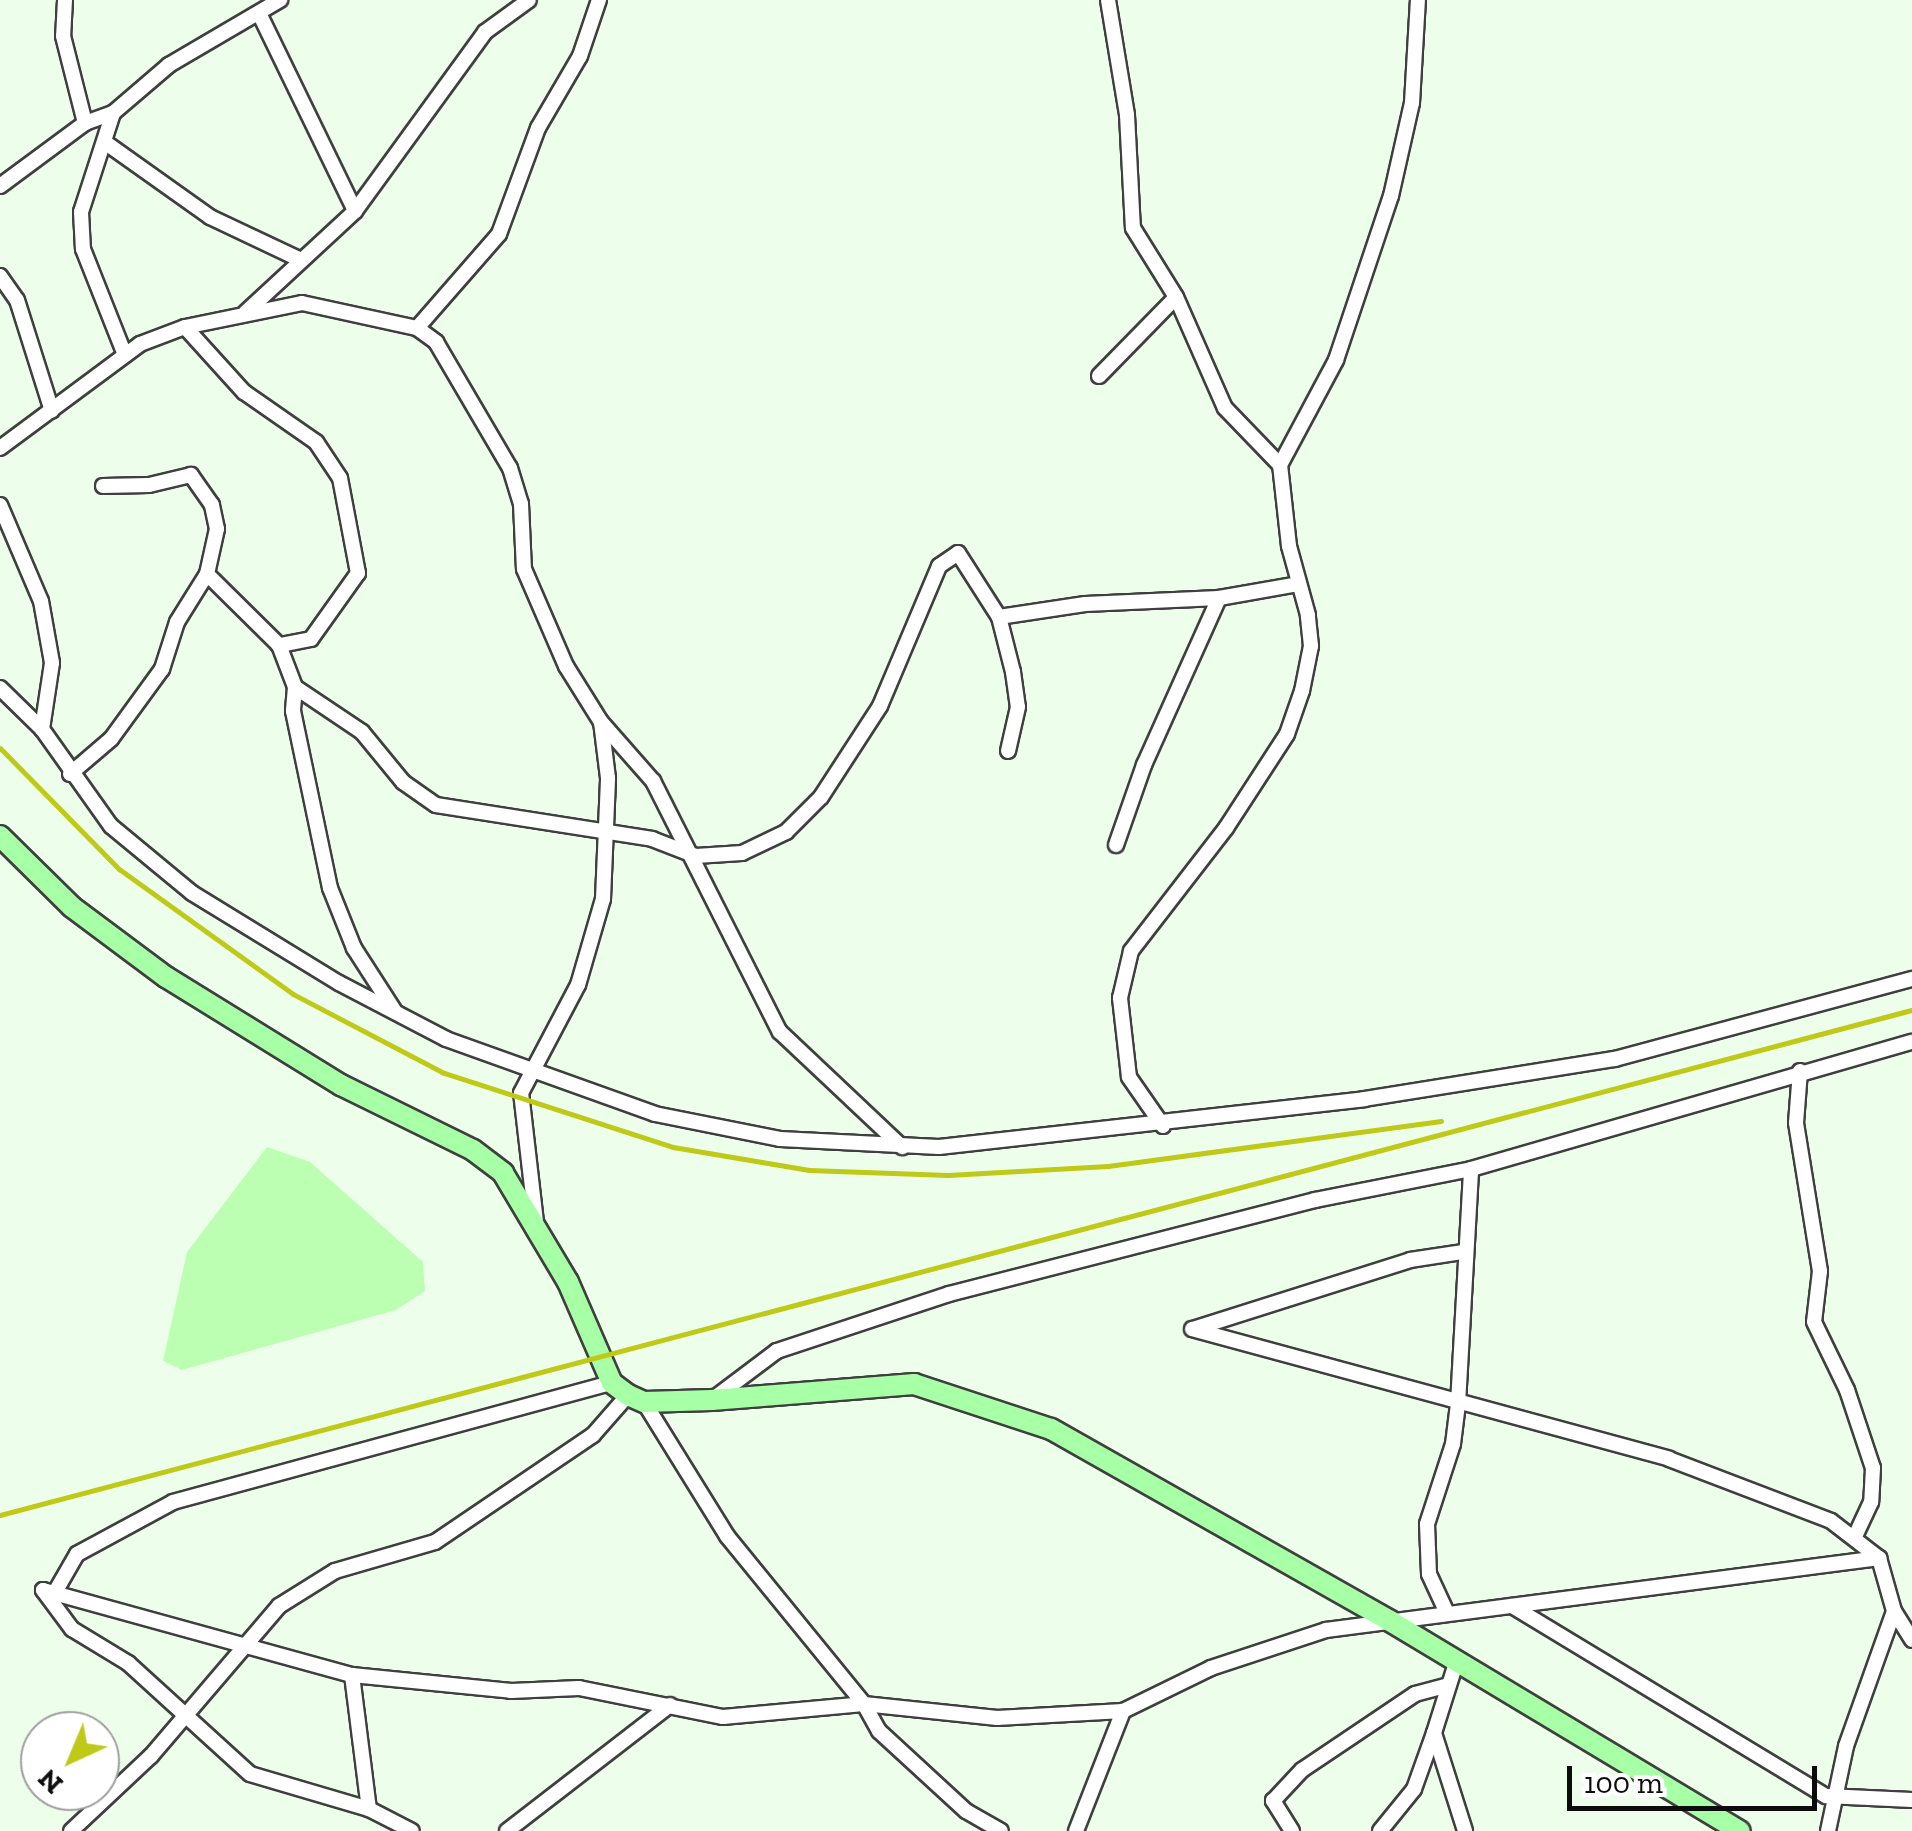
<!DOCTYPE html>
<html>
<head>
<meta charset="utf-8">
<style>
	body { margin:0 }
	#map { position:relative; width:1912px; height:1831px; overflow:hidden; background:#edffeb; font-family:"Zilla Slab",serif }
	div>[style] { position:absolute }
	.sand>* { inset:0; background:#bcffb3 }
	.roads { filter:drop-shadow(2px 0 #3f3f3f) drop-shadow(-2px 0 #3f3f3f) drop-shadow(0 2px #3f3f3f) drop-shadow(0 -2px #3f3f3f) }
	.street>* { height:14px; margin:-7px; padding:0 7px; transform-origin:7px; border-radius:7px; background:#fff }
	.secondary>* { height:20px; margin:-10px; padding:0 10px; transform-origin:10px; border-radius:10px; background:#a7ffa6 }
	.rail>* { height:5px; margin:-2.5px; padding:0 2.5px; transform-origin:2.5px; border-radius:2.5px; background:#bfc918 }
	span { translate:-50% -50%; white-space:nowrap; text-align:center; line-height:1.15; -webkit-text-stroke:10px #fff; paint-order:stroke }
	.north { position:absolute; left:20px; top:1711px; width:100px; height:100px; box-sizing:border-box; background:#fff; border:2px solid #9e9e9e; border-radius:50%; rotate:224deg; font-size:28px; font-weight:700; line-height:40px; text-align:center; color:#0c0c0c }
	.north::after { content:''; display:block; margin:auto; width:35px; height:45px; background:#bfc918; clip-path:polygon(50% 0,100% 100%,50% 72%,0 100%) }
	.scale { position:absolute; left:1567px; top:1766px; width:250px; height:45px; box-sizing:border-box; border:5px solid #0c0c0c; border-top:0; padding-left:12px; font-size:30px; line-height:35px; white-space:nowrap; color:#0c0c0c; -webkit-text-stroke:8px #fff; paint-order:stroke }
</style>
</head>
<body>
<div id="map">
	<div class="sand">
		<i style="clip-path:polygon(267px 1147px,310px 1162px,423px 1262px,425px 1291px,396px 1310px,182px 1370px,163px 1361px,187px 1252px)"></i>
	</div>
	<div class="roads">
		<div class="street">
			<i style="left:65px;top:0;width:36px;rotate:93deg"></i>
			<i style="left:63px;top:36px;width:90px;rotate:75.8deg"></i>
			<i style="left:1108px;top:0;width:117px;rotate:80.6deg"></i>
			<i style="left:1127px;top:115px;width:113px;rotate:87deg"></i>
			<i style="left:1133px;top:228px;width:81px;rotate:58.1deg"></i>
			<i style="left:1176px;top:297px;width:121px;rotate:66.2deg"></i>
			<i style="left:1225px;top:408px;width:79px;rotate:46deg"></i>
			<i style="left:259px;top:13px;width:220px;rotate:64.1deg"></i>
			<i style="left:113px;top:113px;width:104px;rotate:107.9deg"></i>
			<i style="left:81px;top:212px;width:37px;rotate:87deg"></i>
			<i style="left:83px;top:249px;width:114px;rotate:68.4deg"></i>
			<i style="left:106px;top:143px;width:128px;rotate:35.4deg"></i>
			<i style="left:210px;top:217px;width:98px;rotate:25.3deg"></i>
			<i style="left:0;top:186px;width:106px;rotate:-36.5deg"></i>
			<i style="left:85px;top:123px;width:30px;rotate:-20deg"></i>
			<i style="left:113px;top:113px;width:74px;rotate:-40.6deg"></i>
			<i style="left:169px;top:65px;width:129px;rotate:-30.4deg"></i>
			<i style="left:0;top:276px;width:29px;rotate:55deg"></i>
			<i style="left:17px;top:300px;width:116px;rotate:72.5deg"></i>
			<i style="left:245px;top:313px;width:150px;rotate:-42.8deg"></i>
			<i style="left:355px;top:211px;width:221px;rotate:-54deg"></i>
			<i style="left:485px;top:32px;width:54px;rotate:-36deg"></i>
			<i style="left:185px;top:327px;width:88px;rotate:47.8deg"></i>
			<i style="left:244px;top:392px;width:88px;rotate:34.8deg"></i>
			<i style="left:316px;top:442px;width:43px;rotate:56.3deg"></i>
			<i style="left:340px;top:478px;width:97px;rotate:79.3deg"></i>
			<i style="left:358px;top:573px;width:81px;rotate:125.5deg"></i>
			<i style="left:311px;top:639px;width:33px;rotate:169deg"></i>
			<i style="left:417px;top:328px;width:125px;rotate:-48.9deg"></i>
			<i style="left:499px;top:234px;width:113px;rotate:-69.8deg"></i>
			<i style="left:538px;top:128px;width:83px;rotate:-59.7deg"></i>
			<i style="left:580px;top:56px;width:59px;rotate:-71.3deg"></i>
			<i style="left:1099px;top:376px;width:110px;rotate:-45.7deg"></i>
			<i style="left:0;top:448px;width:174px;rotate:-36.6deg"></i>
			<i style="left:140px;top:344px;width:48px;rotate:-20.7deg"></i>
			<i style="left:185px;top:327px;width:119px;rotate:-11.6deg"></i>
			<i style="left:302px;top:303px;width:118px;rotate:12.3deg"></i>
			<i style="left:417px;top:328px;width:24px;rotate:36deg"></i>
			<i style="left:436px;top:342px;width:146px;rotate:59.6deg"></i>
			<i style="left:510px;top:468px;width:38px;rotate:73deg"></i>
			<i style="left:521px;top:504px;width:65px;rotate:87.4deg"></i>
			<i style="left:524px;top:569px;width:106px;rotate:66.6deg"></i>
			<i style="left:566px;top:666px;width:66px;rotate:58deg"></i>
			<i style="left:601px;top:722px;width:79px;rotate:48.6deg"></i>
			<i style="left:653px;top:781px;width:281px;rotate:63.2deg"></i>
			<i style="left:780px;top:1032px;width:168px;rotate:43.3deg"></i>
			<i style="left:0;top:505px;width:104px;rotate:66.9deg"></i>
			<i style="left:41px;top:601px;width:63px;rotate:79.9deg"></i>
			<i style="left:52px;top:663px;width:67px;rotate:98.6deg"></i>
			<i style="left:207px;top:574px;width:101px;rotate:44.6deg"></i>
			<i style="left:279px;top:645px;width:45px;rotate:69.1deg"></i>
			<i style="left:295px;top:687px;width:24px;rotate:95deg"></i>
			<i style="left:293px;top:711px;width:181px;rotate:78.2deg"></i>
			<i style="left:330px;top:888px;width:65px;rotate:68.2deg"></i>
			<i style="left:354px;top:948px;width:74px;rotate:57.2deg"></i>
			<i style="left:999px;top:617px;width:87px;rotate:-8.6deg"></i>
			<i style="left:1085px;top:604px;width:134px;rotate:-2.6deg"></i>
			<i style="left:1219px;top:598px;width:80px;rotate:-10deg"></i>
			<i style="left:295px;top:687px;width:81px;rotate:33.9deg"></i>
			<i style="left:362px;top:732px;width:65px;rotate:50.6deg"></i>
			<i style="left:403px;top:782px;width:40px;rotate:34.9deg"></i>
			<i style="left:436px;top:805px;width:219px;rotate:8.9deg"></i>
			<i style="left:652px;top:839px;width:47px;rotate:21.1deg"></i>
			<i style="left:696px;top:856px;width:46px;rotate:-3.7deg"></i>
			<i style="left:742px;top:853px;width:49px;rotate:-25.5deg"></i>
			<i style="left:786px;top:832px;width:49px;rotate:-45deg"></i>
			<i style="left:821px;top:797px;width:108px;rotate:-57deg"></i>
			<i style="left:880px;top:706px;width:152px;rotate:-67.1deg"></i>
			<i style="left:939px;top:566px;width:23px;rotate:-34deg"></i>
			<i style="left:958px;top:553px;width:76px;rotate:57.4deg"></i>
			<i style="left:999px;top:617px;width:57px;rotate:75.7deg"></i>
			<i style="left:1013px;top:672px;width:35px;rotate:82deg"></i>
			<i style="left:1018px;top:707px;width:45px;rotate:102.8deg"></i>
			<i style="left:0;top:688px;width:59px;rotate:44.3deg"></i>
			<i style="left:42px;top:729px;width:119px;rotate:54.6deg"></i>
			<i style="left:111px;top:826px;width:105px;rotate:39.6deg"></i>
			<i style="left:192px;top:893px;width:172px;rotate:31.5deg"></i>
			<i style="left:339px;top:983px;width:121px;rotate:27.6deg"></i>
			<i style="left:446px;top:1039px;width:222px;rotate:19.7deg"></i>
			<i style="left:655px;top:1114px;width:127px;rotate:11.3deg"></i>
			<i style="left:780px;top:1139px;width:159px;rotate:2.9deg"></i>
			<i style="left:939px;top:1147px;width:428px;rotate:-6.4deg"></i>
			<i style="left:1364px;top:1099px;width:254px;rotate:-9.1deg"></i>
			<i style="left:1615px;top:1059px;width:308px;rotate:-15.1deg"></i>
			<i style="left:70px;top:774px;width:54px;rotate:-40.5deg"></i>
			<i style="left:111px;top:739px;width:87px;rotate:-53.9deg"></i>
			<i style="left:162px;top:669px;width:49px;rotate:-72.3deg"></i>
			<i style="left:177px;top:622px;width:57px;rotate:-58deg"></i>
			<i style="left:207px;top:574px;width:46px;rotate:-77.5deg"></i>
			<i style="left:217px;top:529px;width:25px;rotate:-102deg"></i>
			<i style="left:212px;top:505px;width:37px;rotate:-125deg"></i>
			<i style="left:191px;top:475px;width:43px;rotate:166.6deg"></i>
			<i style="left:149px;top:485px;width:46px;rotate:178.8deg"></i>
			<i style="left:1116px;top:845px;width:85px;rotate:-70.7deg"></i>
			<i style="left:1144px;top:765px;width:183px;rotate:-65.8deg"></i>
			<i style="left:1800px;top:1071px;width:52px;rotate:94.4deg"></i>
			<i style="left:1796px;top:1123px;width:150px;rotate:80.8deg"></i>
			<i style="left:1820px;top:1271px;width:51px;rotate:96.7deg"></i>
			<i style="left:1814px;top:1322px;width:76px;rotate:64.1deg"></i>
			<i style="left:1847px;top:1390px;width:82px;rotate:71.6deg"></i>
			<i style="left:1873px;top:1468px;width:34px;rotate:93deg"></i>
			<i style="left:1871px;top:1502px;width:38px;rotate:115deg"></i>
			<i style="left:1163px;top:1126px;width:60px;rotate:-124.8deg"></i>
			<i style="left:1129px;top:1077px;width:80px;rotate:-96.5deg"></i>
			<i style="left:1120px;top:998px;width:48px;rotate:-76.8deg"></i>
			<i style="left:1131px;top:951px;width:155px;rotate:-52.3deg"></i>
			<i style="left:1226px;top:828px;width:112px;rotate:-57deg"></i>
			<i style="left:1287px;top:734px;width:46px;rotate:-70.8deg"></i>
			<i style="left:1302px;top:691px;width:46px;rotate:-78.7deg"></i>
			<i style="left:1311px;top:646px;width:31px;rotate:-96deg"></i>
			<i style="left:1308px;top:615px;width:72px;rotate:-105.4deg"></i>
			<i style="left:1289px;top:546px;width:81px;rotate:-96.3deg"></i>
			<i style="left:1280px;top:465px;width:119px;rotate:-61.9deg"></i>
			<i style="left:1336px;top:360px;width:173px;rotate:-71.5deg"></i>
			<i style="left:1391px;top:196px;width:95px;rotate:-77.3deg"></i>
			<i style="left:1412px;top:103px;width:103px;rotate:-86.7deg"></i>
			<i style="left:536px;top:1222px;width:130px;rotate:-96.6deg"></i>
			<i style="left:521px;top:1093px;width:122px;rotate:-62.2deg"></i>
			<i style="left:578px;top:985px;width:90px;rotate:-73.8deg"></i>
			<i style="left:603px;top:899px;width:121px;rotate:-87.6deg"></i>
			<i style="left:608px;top:778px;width:56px;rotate:-97.1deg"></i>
			<i style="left:1192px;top:1329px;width:494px;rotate:15.2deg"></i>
			<i style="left:1669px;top:1459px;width:173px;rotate:20.9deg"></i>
			<i style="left:1831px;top:1521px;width:61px;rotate:37.6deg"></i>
			<i style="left:1879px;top:1558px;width:55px;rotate:74.2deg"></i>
			<i style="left:1894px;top:1611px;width:34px;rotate:58deg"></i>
			<i style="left:1193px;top:1329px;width:228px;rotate:-17.6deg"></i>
			<i style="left:1410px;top:1260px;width:54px;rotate:-8.6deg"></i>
			<i style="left:713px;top:1399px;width:80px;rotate:-36.9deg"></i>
			<i style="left:777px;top:1351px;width:181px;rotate:-18.3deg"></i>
			<i style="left:949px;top:1294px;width:378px;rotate:-14.4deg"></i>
			<i style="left:1315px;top:1200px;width:159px;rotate:-11.2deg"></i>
			<i style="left:1471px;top:1169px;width:459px;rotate:-16.1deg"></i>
			<i style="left:644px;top:1402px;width:158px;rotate:58.2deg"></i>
			<i style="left:727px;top:1536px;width:217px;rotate:50.8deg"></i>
			<i style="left:864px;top:1704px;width:31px;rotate:61deg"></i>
			<i style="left:879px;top:1731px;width:118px;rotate:42.6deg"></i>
			<i style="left:966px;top:1811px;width:40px;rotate:29.7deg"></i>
			<i style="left:43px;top:1590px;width:320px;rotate:15.4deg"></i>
			<i style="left:352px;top:1675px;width:160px;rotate:5.7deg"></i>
			<i style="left:511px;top:1691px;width:68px;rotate:-2.5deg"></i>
			<i style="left:579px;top:1688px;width:147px;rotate:11.4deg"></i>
			<i style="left:723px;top:1717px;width:142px;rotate:-5.3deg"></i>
			<i style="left:864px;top:1704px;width:134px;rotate:6deg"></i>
			<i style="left:997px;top:1718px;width:126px;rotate:-3.2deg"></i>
			<i style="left:1123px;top:1711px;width:98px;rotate:-26deg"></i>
			<i style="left:1211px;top:1668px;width:121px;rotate:-18.3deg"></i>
			<i style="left:1326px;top:1630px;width:558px;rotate:-7.42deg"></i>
			<i style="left:43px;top:1590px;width:49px;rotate:53.4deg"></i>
			<i style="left:72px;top:1629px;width:66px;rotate:31.3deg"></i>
			<i style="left:128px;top:1663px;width:165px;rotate:42.3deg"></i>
			<i style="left:250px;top:1774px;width:124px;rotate:16.4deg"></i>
			<i style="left:369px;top:1809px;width:48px;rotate:27.1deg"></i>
			<i style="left:54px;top:1594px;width:46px;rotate:-60.1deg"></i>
			<i style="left:77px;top:1554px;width:109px;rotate:-28.4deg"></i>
			<i style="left:173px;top:1502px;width:455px;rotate:-15.2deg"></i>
			<i style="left:1512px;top:1606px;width:367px;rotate:31.2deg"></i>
			<i style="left:1826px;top:1796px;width:86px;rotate:2.7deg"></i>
			<i style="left:1447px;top:1613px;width:43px;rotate:-114.8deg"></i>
			<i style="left:1429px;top:1574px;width:50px;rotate:-92.3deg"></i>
			<i style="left:1427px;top:1524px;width:84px;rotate:-72deg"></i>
			<i style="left:1453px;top:1444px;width:40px;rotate:-82.9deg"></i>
			<i style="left:1458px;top:1404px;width:235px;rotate:-86.8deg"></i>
			<i style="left:1457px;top:1660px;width:77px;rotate:107.5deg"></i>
			<i style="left:1434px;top:1733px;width:103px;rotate:72.4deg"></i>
			<i style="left:352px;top:1675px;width:135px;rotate:82.8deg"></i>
			<i style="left:71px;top:1831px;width:110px;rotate:-43.2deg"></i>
			<i style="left:151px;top:1756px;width:197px;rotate:-49.5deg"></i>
			<i style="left:279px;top:1606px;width:66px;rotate:-32deg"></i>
			<i style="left:335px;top:1571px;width:104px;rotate:-16.2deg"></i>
			<i style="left:435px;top:1542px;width:191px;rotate:-34.1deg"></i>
			<i style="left:593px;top:1435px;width:53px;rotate:-48.8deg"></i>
			<i style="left:507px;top:1831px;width:206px;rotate:-37.7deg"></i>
			<i style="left:1076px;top:1831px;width:129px;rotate:-68.6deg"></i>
			<i style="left:1292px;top:1831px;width:36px;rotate:-122deg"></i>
			<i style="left:1273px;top:1801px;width:42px;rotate:-46.9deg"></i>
			<i style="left:1302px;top:1770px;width:136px;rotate:-33.9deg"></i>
			<i style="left:1415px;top:1694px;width:35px;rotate:-15deg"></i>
			<i style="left:1380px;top:1831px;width:54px;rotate:-51deg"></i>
			<i style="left:1414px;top:1789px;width:59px;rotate:-70.3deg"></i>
			<i style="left:1828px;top:1831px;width:87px;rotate:-78deg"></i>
			<i style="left:1846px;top:1746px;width:143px;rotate:-70.4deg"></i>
		</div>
		<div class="secondary">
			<i style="left:0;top:836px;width:101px;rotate:44.6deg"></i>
			<i style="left:72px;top:907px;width:117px;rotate:36.7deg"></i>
			<i style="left:166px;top:977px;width:206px;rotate:31.7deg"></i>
			<i style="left:341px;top:1085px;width:147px;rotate:26.2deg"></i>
			<i style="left:473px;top:1150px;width:38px;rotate:37deg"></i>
			<i style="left:503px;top:1173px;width:127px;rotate:59.2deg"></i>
			<i style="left:568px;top:1282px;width:110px;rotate:66.5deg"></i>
			<i style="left:612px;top:1383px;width:20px;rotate:37deg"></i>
			<i style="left:628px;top:1395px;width:17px;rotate:24deg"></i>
			<i style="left:644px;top:1402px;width:68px;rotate:-1.7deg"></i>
			<i style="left:712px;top:1400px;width:203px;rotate:-4.5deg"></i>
			<i style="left:914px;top:1384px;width:144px;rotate:18.2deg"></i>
			<i style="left:1051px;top:1429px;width:390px;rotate:29.5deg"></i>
			<i style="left:1390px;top:1621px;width:408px;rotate:31deg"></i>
		</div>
	</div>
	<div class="rail">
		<i style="left:0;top:748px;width:170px;rotate:45.5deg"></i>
		<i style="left:119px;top:869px;width:214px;rotate:35.7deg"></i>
		<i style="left:293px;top:994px;width:170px;rotate:27.6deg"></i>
		<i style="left:444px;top:1073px;width:241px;rotate:17.9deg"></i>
		<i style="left:673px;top:1147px;width:138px;rotate:9.6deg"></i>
		<i style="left:809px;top:1170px;width:139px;rotate:2.1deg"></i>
		<i style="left:948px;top:1175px;width:160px;rotate:-3.2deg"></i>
		<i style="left:1108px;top:1166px;width:336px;rotate:-7.7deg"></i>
		<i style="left:0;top:1515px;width:1978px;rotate:-14.8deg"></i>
	</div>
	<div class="north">N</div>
	<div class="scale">100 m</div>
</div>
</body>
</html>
